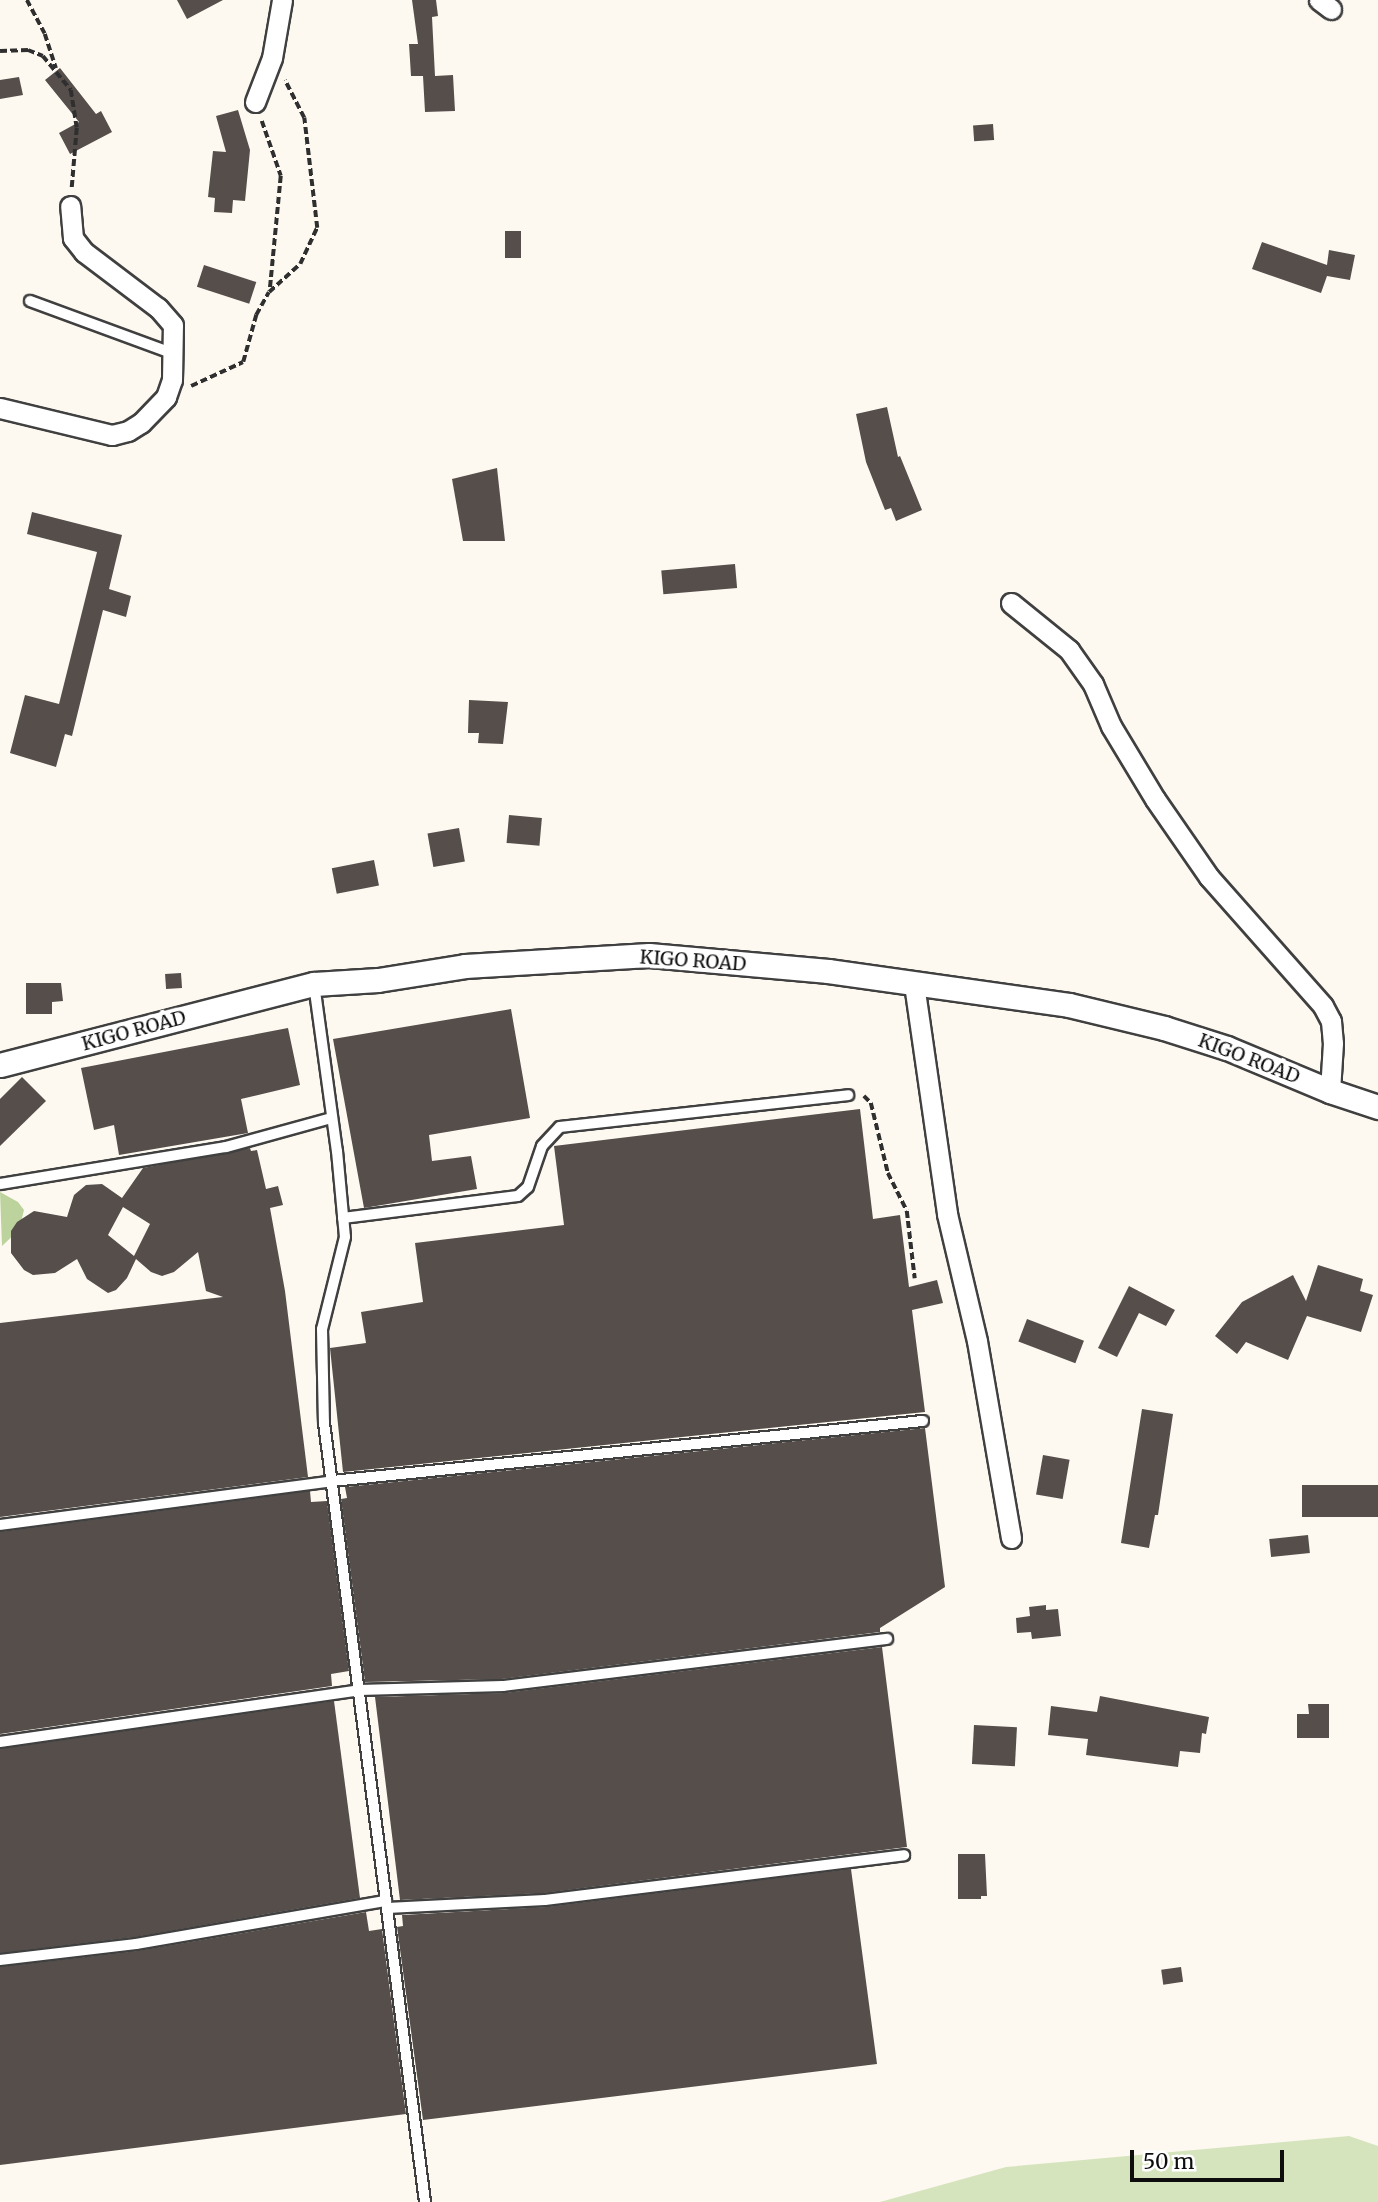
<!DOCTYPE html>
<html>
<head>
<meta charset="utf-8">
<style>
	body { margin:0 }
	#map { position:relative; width:1378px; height:2202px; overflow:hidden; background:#fdf9f0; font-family:Merriweather,serif }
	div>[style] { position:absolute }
	.green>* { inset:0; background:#d6e4bd }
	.forest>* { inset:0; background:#bdd39e }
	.building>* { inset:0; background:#554e4b; transform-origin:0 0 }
	.path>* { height:3.5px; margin-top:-1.75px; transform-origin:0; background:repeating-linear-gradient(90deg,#2f2f2f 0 7px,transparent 0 10.5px) }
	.roads { filter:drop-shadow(2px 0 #404040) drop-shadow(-2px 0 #404040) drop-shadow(0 2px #404040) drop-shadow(0 -2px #404040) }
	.service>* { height:10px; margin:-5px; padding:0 5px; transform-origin:5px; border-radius:5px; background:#fff }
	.minor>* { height:19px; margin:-9.5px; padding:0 9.5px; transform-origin:9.5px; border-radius:9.5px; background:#fff }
	.tertiary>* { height:23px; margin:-11.5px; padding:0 11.5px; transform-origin:11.5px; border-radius:11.5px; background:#fff }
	span { translate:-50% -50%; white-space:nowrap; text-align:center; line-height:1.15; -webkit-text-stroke:7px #fff; paint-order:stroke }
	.street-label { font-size:19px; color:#0d0d0d }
	.scale { position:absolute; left:1130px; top:2150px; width:154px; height:32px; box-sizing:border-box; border:4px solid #0d0d0d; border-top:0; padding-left:9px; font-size:21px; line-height:24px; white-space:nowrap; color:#0d0d0d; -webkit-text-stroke:5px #fff; paint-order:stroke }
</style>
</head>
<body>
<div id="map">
	<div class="green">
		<i style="clip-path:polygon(1349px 2136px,1378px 2146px,1378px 2202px,880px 2202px,1006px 2167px)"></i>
	</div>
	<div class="forest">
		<i style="clip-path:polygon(0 1192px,18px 1202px,24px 1210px,19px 1230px,2px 1246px)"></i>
	</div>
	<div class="building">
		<i style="clip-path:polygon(177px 0,223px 0,187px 19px)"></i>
		<i style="clip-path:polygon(412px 0,436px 0,438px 16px,432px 17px,435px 76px,453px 75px,455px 111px,425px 112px,423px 76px,411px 76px,409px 44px,418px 44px)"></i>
		<i style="clip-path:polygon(60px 68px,96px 114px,101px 111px,112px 132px,70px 154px,59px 133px,79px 122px,45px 80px)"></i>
		<i style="clip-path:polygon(19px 77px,23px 95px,0 99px,0 80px)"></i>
		<i style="clip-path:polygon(238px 110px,250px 150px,245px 201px,233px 200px,232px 213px,214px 212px,215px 198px,208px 197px,213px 151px,226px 152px,216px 116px)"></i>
		<i style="left:993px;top:124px;width:16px;height:20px;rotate:86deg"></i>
		<i style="left:505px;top:231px;width:16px;height:27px"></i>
		<i style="clip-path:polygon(1262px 242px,1327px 265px,1329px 250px,1355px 255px,1350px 280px,1327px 276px,1321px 293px,1252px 269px)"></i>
		<i style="left:204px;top:265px;width:55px;height:23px;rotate:18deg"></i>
		<i style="clip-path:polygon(887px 407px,898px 457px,900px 456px,922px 510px,896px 521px,891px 508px,885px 510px,866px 462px,856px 414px)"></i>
		<i style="clip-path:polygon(497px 468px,505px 541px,463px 541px,452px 479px)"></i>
		<i style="clip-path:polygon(32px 512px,122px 535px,109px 589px,131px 596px,126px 617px,103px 610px,72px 736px,65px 734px,56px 767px,10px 753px,25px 695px,59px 704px,97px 552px,27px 534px)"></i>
		<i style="left:735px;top:564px;width:24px;height:74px;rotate:85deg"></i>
		<i style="clip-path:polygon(469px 700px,508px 702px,503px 744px,478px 743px,479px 733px,468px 733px)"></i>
		<i style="left:509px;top:815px;width:33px;height:28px;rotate:5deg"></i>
		<i style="left:459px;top:828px;width:34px;height:32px;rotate:80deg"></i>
		<i style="left:374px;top:860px;width:26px;height:43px;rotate:79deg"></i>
		<i style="left:181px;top:973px;width:15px;height:16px;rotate:86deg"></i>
		<i style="clip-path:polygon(26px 983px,61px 983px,63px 1001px,52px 1002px,52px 1014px,26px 1014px)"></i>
		<i style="clip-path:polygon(511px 1009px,530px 1118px,429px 1135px,432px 1161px,471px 1156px,477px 1189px,364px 1208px,333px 1039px)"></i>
		<i style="clip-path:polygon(288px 1028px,300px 1085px,241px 1099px,248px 1133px,119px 1155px,114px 1125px,94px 1130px,81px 1068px)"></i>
		<i style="clip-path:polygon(22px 1077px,46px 1101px,0 1146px,0 1099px)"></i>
		<i style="clip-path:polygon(860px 1109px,873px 1219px,900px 1215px,909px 1287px,937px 1280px,943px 1303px,912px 1310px,925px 1412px,343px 1472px,330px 1348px,366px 1343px,361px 1312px,423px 1302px,415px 1243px,564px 1225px,554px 1146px)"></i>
		<i style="clip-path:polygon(evenodd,250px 1148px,251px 1151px,257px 1150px,266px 1189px,278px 1186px,283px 1205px,270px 1208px,285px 1291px,308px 1477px,0 1517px,0 1323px,223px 1297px,206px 1291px,198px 1252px,174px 1272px,162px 1276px,151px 1272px,136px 1259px,127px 1278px,116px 1290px,108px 1293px,87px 1279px,77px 1259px,55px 1273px,33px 1275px,24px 1270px,11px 1253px,11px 1231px,17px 1222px,34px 1211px,67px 1217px,74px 1195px,86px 1185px,102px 1184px,122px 1198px,143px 1168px,250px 1148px,123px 1207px,150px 1224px,134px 1256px,108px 1235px,123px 1207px)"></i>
		<i style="clip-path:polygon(1318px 1265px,1363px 1279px,1360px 1291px,1373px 1295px,1361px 1332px,1307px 1316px,1288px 1360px,1246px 1342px,1237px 1354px,1215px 1336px,1242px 1302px,1293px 1275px,1306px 1301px)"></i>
		<i style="clip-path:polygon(1129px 1286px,1175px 1310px,1166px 1326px,1139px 1313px,1117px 1357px,1098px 1348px)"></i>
		<i style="left:1027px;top:1319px;width:61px;height:24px;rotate:21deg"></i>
		<i style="clip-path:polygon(1142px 1409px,1173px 1414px,1158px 1515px,1155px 1515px,1149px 1548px,1121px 1543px)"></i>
		<i style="clip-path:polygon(925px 1428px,945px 1587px,880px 1628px,880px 1632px,502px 1679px,365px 1682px,341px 1499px,347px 1498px,345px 1487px)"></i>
		<i style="left:1043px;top:1455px;width:27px;height:40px;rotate:10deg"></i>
		<i style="left:1378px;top:1485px;width:32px;height:76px;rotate:90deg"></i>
		<i style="clip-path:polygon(310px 1491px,311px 1502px,327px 1501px,349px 1671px,331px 1674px,332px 1686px,0 1734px,0 1532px)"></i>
		<i style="left:1308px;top:1535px;width:18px;height:39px;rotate:84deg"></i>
		<i style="clip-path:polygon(1046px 1605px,1046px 1610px,1058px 1609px,1061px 1636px,1032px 1639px,1031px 1632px,1017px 1633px,1016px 1618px,1030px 1616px,1029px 1607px)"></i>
		<i style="clip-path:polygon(882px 1647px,907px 1847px,544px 1893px,400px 1900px,375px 1697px,504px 1693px)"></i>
		<i style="clip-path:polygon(1100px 1696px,1209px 1717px,1206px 1734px,1202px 1733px,1200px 1753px,1180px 1751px,1178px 1767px,1086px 1755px,1088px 1739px,1048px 1735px,1051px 1706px,1097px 1712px)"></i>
		<i style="clip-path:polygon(334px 1701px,360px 1898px,135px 1937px,0 1953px,0 1749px)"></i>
		<i style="clip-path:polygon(1308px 1704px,1329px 1704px,1329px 1738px,1297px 1738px,1297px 1714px,1309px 1714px)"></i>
		<i style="left:974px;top:1725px;width:43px;height:39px;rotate:3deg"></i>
		<i style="clip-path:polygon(958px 1854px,985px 1854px,987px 1896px,981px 1896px,981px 1899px,958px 1899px)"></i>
		<i style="clip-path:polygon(851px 1869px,877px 2064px,423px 2120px,397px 1927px,403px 1926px,402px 1915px,546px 1907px)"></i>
		<i style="clip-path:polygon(366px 1912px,369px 1931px,382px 1929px,406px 2114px,0 2165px,0 1967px,137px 1951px)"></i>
		<i style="left:1181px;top:1967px;width:15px;height:20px;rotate:82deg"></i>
	</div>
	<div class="path">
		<i style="left:27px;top:0;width:38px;rotate:62deg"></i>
		<i style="left:45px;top:34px;width:36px;rotate:72deg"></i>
		<i style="left:0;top:51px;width:28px;rotate:-2deg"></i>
		<i style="left:28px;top:50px;width:16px;rotate:22deg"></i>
		<i style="left:43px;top:56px;width:44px;rotate:50.5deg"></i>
		<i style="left:71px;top:90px;width:38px;rotate:81deg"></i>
		<i style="left:77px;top:128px;width:60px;rotate:94.8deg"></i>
		<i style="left:262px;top:121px;width:58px;rotate:70.9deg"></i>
		<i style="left:281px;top:176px;width:116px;rotate:95.5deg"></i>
		<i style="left:191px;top:386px;width:57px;rotate:-24.8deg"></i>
		<i style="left:243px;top:362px;width:49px;rotate:-74.5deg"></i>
		<i style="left:256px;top:315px;width:26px;rotate:-61deg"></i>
		<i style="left:269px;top:292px;width:42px;rotate:-42.1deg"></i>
		<i style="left:300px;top:264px;width:40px;rotate:-65deg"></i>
		<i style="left:317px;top:228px;width:111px;rotate:-96.7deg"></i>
		<i style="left:304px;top:118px;width:42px;rotate:-117.2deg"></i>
		<i style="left:864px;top:1096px;width:10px;rotate:45deg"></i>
		<i style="left:871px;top:1103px;width:72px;rotate:76.3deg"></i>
		<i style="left:888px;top:1173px;width:42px;rotate:63.4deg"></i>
		<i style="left:907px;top:1211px;width:68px;rotate:83.3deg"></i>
	</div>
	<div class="roads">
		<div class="service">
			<i style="left:30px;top:301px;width:153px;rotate:20.2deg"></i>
			<i style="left:314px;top:984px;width:169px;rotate:82.2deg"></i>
			<i style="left:337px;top:1151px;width:86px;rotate:84.7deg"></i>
			<i style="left:345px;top:1237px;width:95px;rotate:104deg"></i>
			<i style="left:322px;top:1329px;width:94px;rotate:88.8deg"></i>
			<i style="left:324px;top:1423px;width:786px;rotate:82.61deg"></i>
			<i style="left:0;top:1184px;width:229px;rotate:-9.3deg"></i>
			<i style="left:226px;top:1147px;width:109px;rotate:-15.4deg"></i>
			<i style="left:343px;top:1218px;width:176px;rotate:-7.2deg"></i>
			<i style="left:518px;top:1196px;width:13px;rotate:-42deg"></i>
			<i style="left:528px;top:1187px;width:43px;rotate:-71.1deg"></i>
			<i style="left:542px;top:1146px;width:26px;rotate:-47deg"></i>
			<i style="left:560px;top:1127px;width:290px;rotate:-6.3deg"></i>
			<i style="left:0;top:1525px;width:335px;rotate:-7.5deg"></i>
			<i style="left:332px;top:1481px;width:594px;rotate:-5.8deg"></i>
			<i style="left:0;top:1742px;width:363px;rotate:-8.2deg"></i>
			<i style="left:359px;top:1690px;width:144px;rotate:-1.6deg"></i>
			<i style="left:503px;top:1686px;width:387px;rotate:-7deg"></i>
			<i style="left:387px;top:1908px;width:158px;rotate:-2.9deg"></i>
			<i style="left:545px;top:1900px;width:362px;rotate:-7.1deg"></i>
			<i style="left:0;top:1960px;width:137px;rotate:-6.7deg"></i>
			<i style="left:136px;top:1944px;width:254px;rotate:-9.8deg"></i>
		</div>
		<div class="minor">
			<i style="left:1319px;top:0;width:15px;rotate:37deg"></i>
			<i style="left:255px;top:102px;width:47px;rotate:-68.9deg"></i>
			<i style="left:272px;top:58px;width:59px;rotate:-80.2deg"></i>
			<i style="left:0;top:408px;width:115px;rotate:13.6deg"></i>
			<i style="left:112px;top:435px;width:16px;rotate:-14deg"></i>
			<i style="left:128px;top:431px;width:15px;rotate:-32deg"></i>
			<i style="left:141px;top:423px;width:36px;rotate:-46deg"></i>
			<i style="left:166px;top:397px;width:18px;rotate:-71deg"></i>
			<i style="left:172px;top:380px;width:55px;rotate:-89deg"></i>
			<i style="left:173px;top:325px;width:23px;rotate:-131deg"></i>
			<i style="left:158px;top:308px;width:93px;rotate:-142.9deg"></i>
			<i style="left:84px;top:252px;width:18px;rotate:-128deg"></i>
			<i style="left:73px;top:238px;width:32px;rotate:-95deg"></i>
			<i style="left:1011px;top:603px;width:75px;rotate:39deg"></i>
			<i style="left:1069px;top:650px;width:42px;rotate:54.8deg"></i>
			<i style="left:1093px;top:684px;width:46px;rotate:66.8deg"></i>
			<i style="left:1111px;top:726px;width:85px;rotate:58.9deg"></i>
			<i style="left:1155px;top:799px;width:95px;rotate:55.3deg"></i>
			<i style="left:1209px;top:877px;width:172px;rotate:48.5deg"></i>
			<i style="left:1323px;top:1006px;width:17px;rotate:62deg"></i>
			<i style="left:1331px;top:1021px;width:22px;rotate:85deg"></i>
			<i style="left:1333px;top:1043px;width:48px;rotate:93.6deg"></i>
			<i style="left:914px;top:984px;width:232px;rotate:81.8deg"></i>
			<i style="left:947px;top:1214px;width:130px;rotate:76.7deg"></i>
			<i style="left:977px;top:1341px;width:200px;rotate:80.2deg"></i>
		</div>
		<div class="tertiary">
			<i style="left:0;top:1065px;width:324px;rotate:-14.5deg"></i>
			<i style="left:314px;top:984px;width:64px;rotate:-3.6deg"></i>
			<i style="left:378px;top:980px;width:88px;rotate:-9.1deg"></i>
			<i style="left:465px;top:966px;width:184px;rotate:-3.4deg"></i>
			<i style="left:649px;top:955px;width:180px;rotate:5.1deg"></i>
			<i style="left:828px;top:971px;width:243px;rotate:8deg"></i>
			<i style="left:1069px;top:1005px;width:98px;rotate:13.6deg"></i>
			<i style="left:1164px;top:1028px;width:66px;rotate:17.6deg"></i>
			<i style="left:1227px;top:1048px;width:112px;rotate:22.7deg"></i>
			<i style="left:1330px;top:1091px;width:51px;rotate:18.4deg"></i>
		</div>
	</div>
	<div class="street-label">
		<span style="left:693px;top:961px;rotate:4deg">KIGO ROAD</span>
		<span style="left:134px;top:1031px;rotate:-15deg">KIGO ROAD</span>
		<span style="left:1249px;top:1059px;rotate:21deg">KIGO ROAD</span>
	</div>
	<div class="scale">50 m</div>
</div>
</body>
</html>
